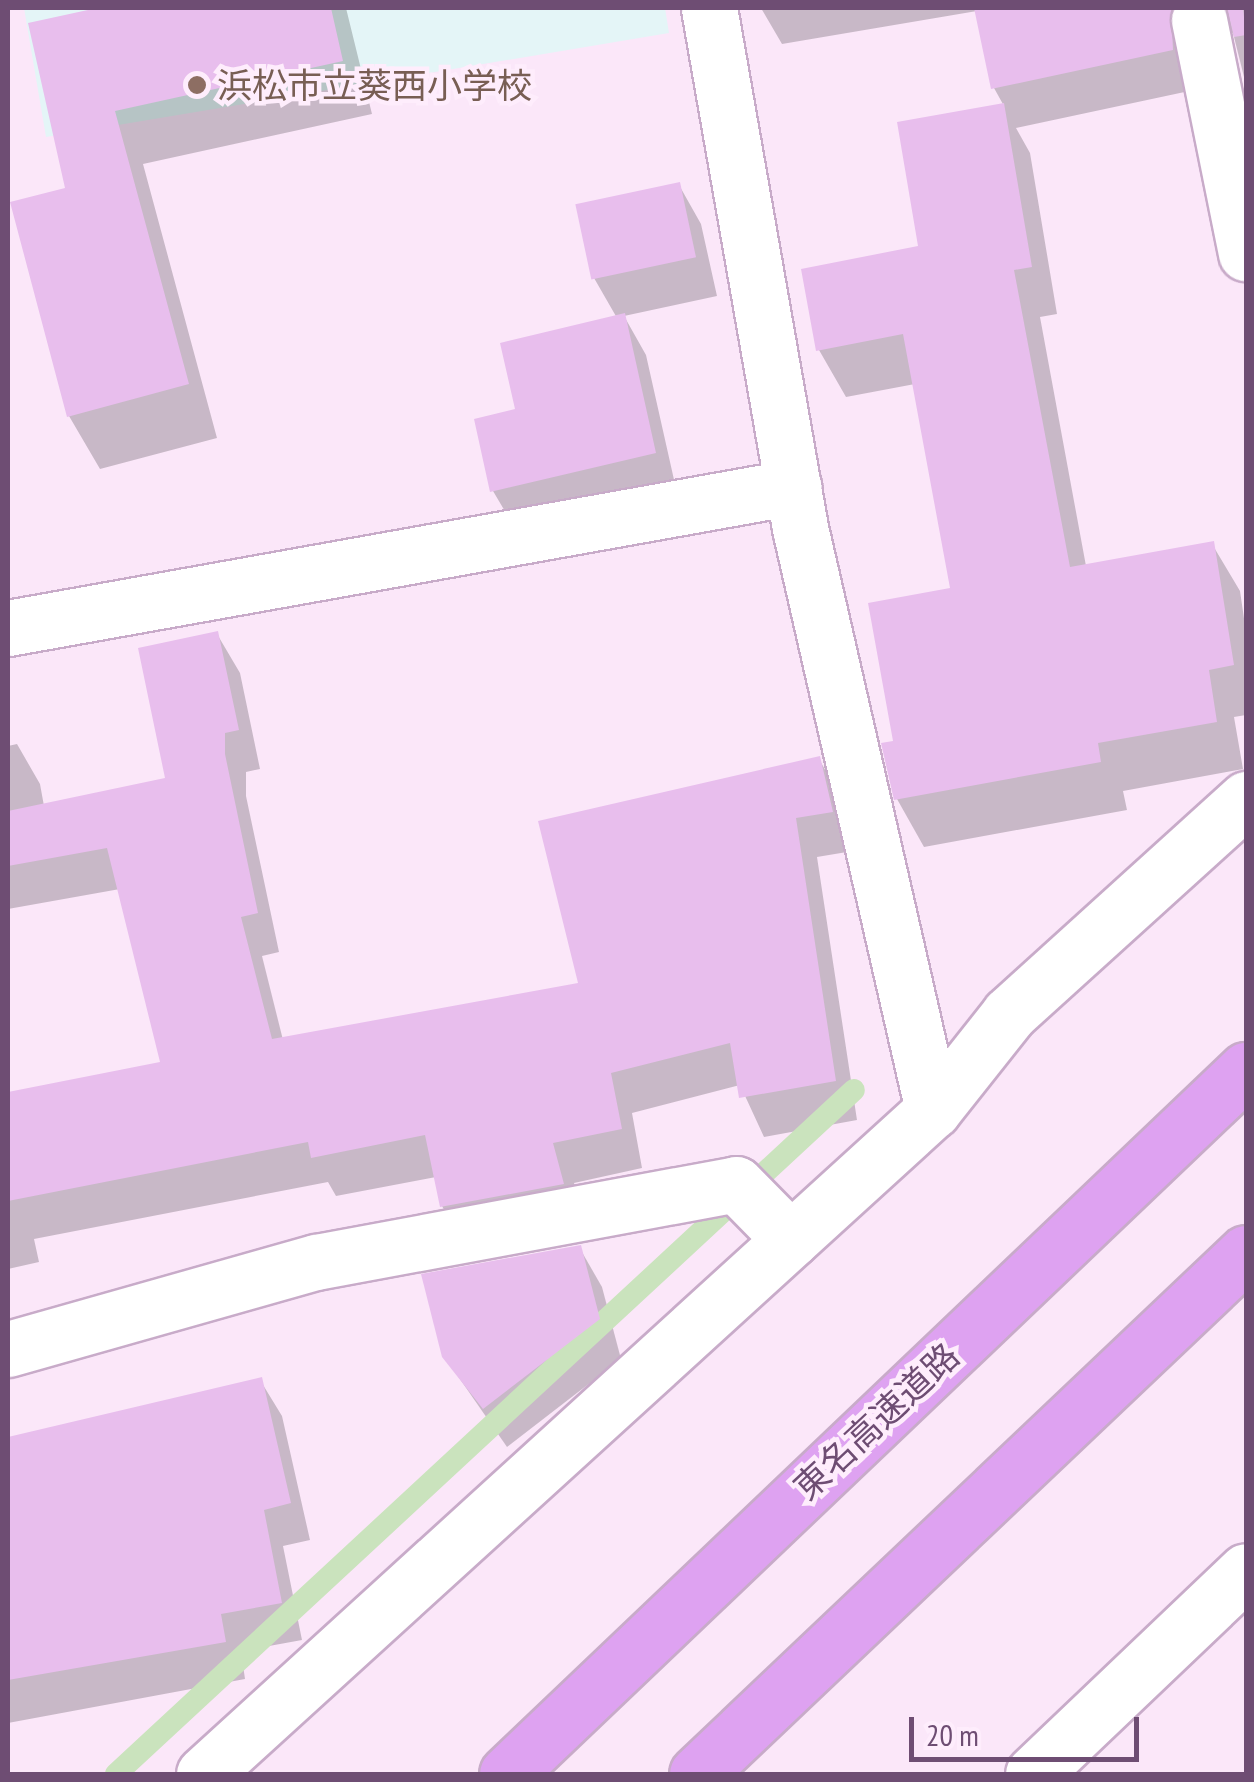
<!DOCTYPE html>
<html>
<head>
<meta charset="utf-8">
<style>
	body { margin:0 }
	#map { position:relative; width:1254px; height:1782px; overflow:hidden; background:#fbe7f9; font-family:"PT Sans Narrow","Noto Sans JP",sans-serif }
	div>[style] { position:absolute }
	.education>* { inset:0; background:#e4f5f7 }
	.shadow>* { inset:0; background:#0003 }
	.stream>* { height:22px; margin:-11px; padding:0 11px; transform-origin:11px; border-radius:11px; background:#cae3bd }
	.building>* { inset:0; background:#e8beed; transform-origin:0 0 }
	.roads { filter:drop-shadow(2px 0 #c8abc9) drop-shadow(-2px 0 #c8abc9) drop-shadow(0 2px #c8abc9) drop-shadow(0 -2px #c8abc9) }
	.minor>* { height:55px; margin:-27.5px; padding:0 27.5px; transform-origin:27.5px; border-radius:27.5px; background:#fff }
	.highway>* { height:55px; margin:-27.5px; padding:0 27.5px; transform-origin:27.5px; border-radius:27.5px; background:#dea2f1 }
	.dots>* { width:28px; height:28px; translate:-50% -50%; box-sizing:border-box; border:5px solid #feedfc; border-radius:50% }
	span { translate:-50% -50%; white-space:nowrap; text-align:center; line-height:1.15; -webkit-text-stroke:9px #feedfc; paint-order:stroke }
	.education-label { font-size:35px; color:#785e54 }
	.left { translate:0 -50%; text-align:left }
	.street-label { font-size:35px; color:#6e4d73 }
	.frame { position:absolute; inset:0; border:10px solid #6e4d73; pointer-events:none }
	.scale { position:absolute; left:909px; top:1717px; width:230px; height:45px; box-sizing:border-box; border:5px solid #6e4d73; border-top:0; padding-left:12px; font-size:30px; line-height:35px; white-space:nowrap; color:#6e4d73; -webkit-text-stroke:8px #feedfc; paint-order:stroke }
</style>
</head>
<body>
<div id="map">
	<div class="education">
		<i style="clip-path:polygon(24px 8px,665px 8px,669px 33px,46px 137px)"></i>
	</div>
	<div class="shadow">
		<i style="clip-path:polygon(109px 8px,346px 8px,372px 114px,143px 164px,217px 438px,100px 469px,69px 416px,68px 189px,31px 25px)"></i>
		<i style="clip-path:polygon(761px 8px,1246px 8px,1246px 85px,1233px 33px,1217px 28px,1194px 90px,1016px 128px,1030px 153px,1057px 314px,1040px 317px,1086px 566px,1212px 544px,1240px 591px,1246px 632px,1246px 715px,1234px 717px,1243px 769px,1123px 791px,1127px 810px,924px 847px,897px 799px,896px 743px,953px 590px,915px 384px,846px 397px,819px 350px,920px 248px,1004px 106px,994px 88px,977px 11px,782px 44px)"></i>
		<i style="clip-path:polygon(679px 185px,701px 224px,717px 296px,624px 316px,646px 355px,677px 493px,516px 530px,493px 491px,518px 411px,617px 318px,594px 278px)"></i>
		<i style="clip-path:polygon(217px 634px,240px 673px,260px 769px,246px 772px,246px 796px,279px 952px,262px 956px,283px 1040px,581px 985px,819px 759px,841px 798px,853px 851px,817px 857px,857px 1120px,764px 1137px,740px 1085px,632px 1113px,642px 1168px,574px 1183px,585px 1223px,465px 1246px,442px 1206px,436px 1177px,336px 1196px,328px 1182px,34px 1239px,39px 1262px,8px 1269px,8px 1097px,163px 1064px,120px 889px,8px 909px,8px 746px,17px 744px,40px 784px,44px 806px,168px 780px)"></i>
		<i style="clip-path:polygon(579px 1247px,602px 1287px,621px 1359px,507px 1447px,444px 1356px)"></i>
		<i style="clip-path:polygon(260px 1380px,282px 1416px,310px 1540px,283px 1546px,302px 1640px,241px 1651px,245px 1679px,8px 1723px,8px 1443px)"></i>
	</div>
	<div class="stream">
		<i style="left:116px;top:1774px;width:1006px;rotate:-42.83deg"></i>
	</div>
	<div class="building">
		<i style="clip-path:polygon(97px 8px,331px 8px,343px 61px,115px 111px,189px 384px,67px 417px,10px 202px,65px 188px,28px 23px)"></i>
		<i style="clip-path:polygon(974px 8px,1171px 8px,1173px 50px,991px 89px)"></i>
		<i style="clip-path:polygon(1227px 8px,1243px 8px,1246px 35px,1234px 37px)"></i>
		<i style="clip-path:polygon(1004px 103px,1032px 267px,1014px 270px,1070px 567px,1214px 541px,1234px 665px,1209px 670px,1217px 722px,1098px 743px,1101px 762px,894px 800px,881px 743px,893px 741px,868px 603px,950px 588px,903px 334px,816px 351px,801px 269px,918px 246px,897px 122px)"></i>
		<i style="left:680px;top:182px;width:77px;height:107px;rotate:78deg"></i>
		<i style="clip-path:polygon(625px 313px,656px 453px,490px 492px,474px 419px,515px 409px,500px 343px)"></i>
		<i style="clip-path:polygon(218px 631px,239px 730px,225px 733px,225px 754px,258px 913px,241px 917px,272px 1039px,578px 983px,538px 821px,820px 756px,833px 812px,796px 818px,836px 1081px,739px 1098px,730px 1043px,611px 1073px,622px 1129px,553px 1143px,564px 1184px,440px 1207px,425px 1135px,311px 1158px,308px 1142px,8px 1201px,8px 1092px,160px 1062px,107px 848px,8px 866px,8px 811px,165px 778px,138px 648px)"></i>
		<i style="clip-path:polygon(581px 1245px,600px 1319px,483px 1409px,442px 1357px,421px 1274px)"></i>
		<i style="clip-path:polygon(262px 1377px,291px 1503px,264px 1510px,282px 1603px,221px 1614px,226px 1642px,8px 1680px,8px 1437px)"></i>
	</div>
	<div class="roads">
		<div class="minor">
			<i style="left:709px;top:8px;width:528px;rotate:80.07deg"></i>
			<i style="left:800px;top:528px;width:597px;rotate:77.13deg"></i>
			<i style="left:1199px;top:20px;width:238px;rotate:78.6deg"></i>
			<i style="left:8px;top:628px;width:798px;rotate:-10.18deg"></i>
			<i style="left:8px;top:1349px;width:320px;rotate:-15.8deg"></i>
			<i style="left:316px;top:1262px;width:427px;rotate:-10.5deg"></i>
			<i style="left:736px;top:1184px;width:78px;rotate:45.5deg"></i>
			<i style="left:204px;top:1774px;width:986px;rotate:-42.33deg"></i>
			<i style="left:933px;top:1110px;width:122px;rotate:-51.6deg"></i>
			<i style="left:1009px;top:1014px;width:320px;rotate:-42.2deg"></i>
			<i style="left:1033px;top:1774px;width:294px;rotate:-43.6deg"></i>
		</div>
		<div class="highway">
			<i style="left:507px;top:1774px;width:1021px;rotate:-43.61deg"></i>
			<i style="left:697px;top:1774px;width:757px;rotate:-43.5deg"></i>
		</div>
	</div>
	<div class="dots">
		<i style="left:197px;top:85px;background:#8d6e63"></i>
	</div>
	<div class="education-label">
		<span class="left" style="left:217px;top:85px">浜松市立葵西小学校</span>
	</div>
	<div class="street-label">
		<span style="left:876px;top:1421px;rotate:-43deg">東名高速道路</span>
	</div>
	<div class="frame"></div>
	<div class="scale">20 m</div>
</div>
</body>
</html>
